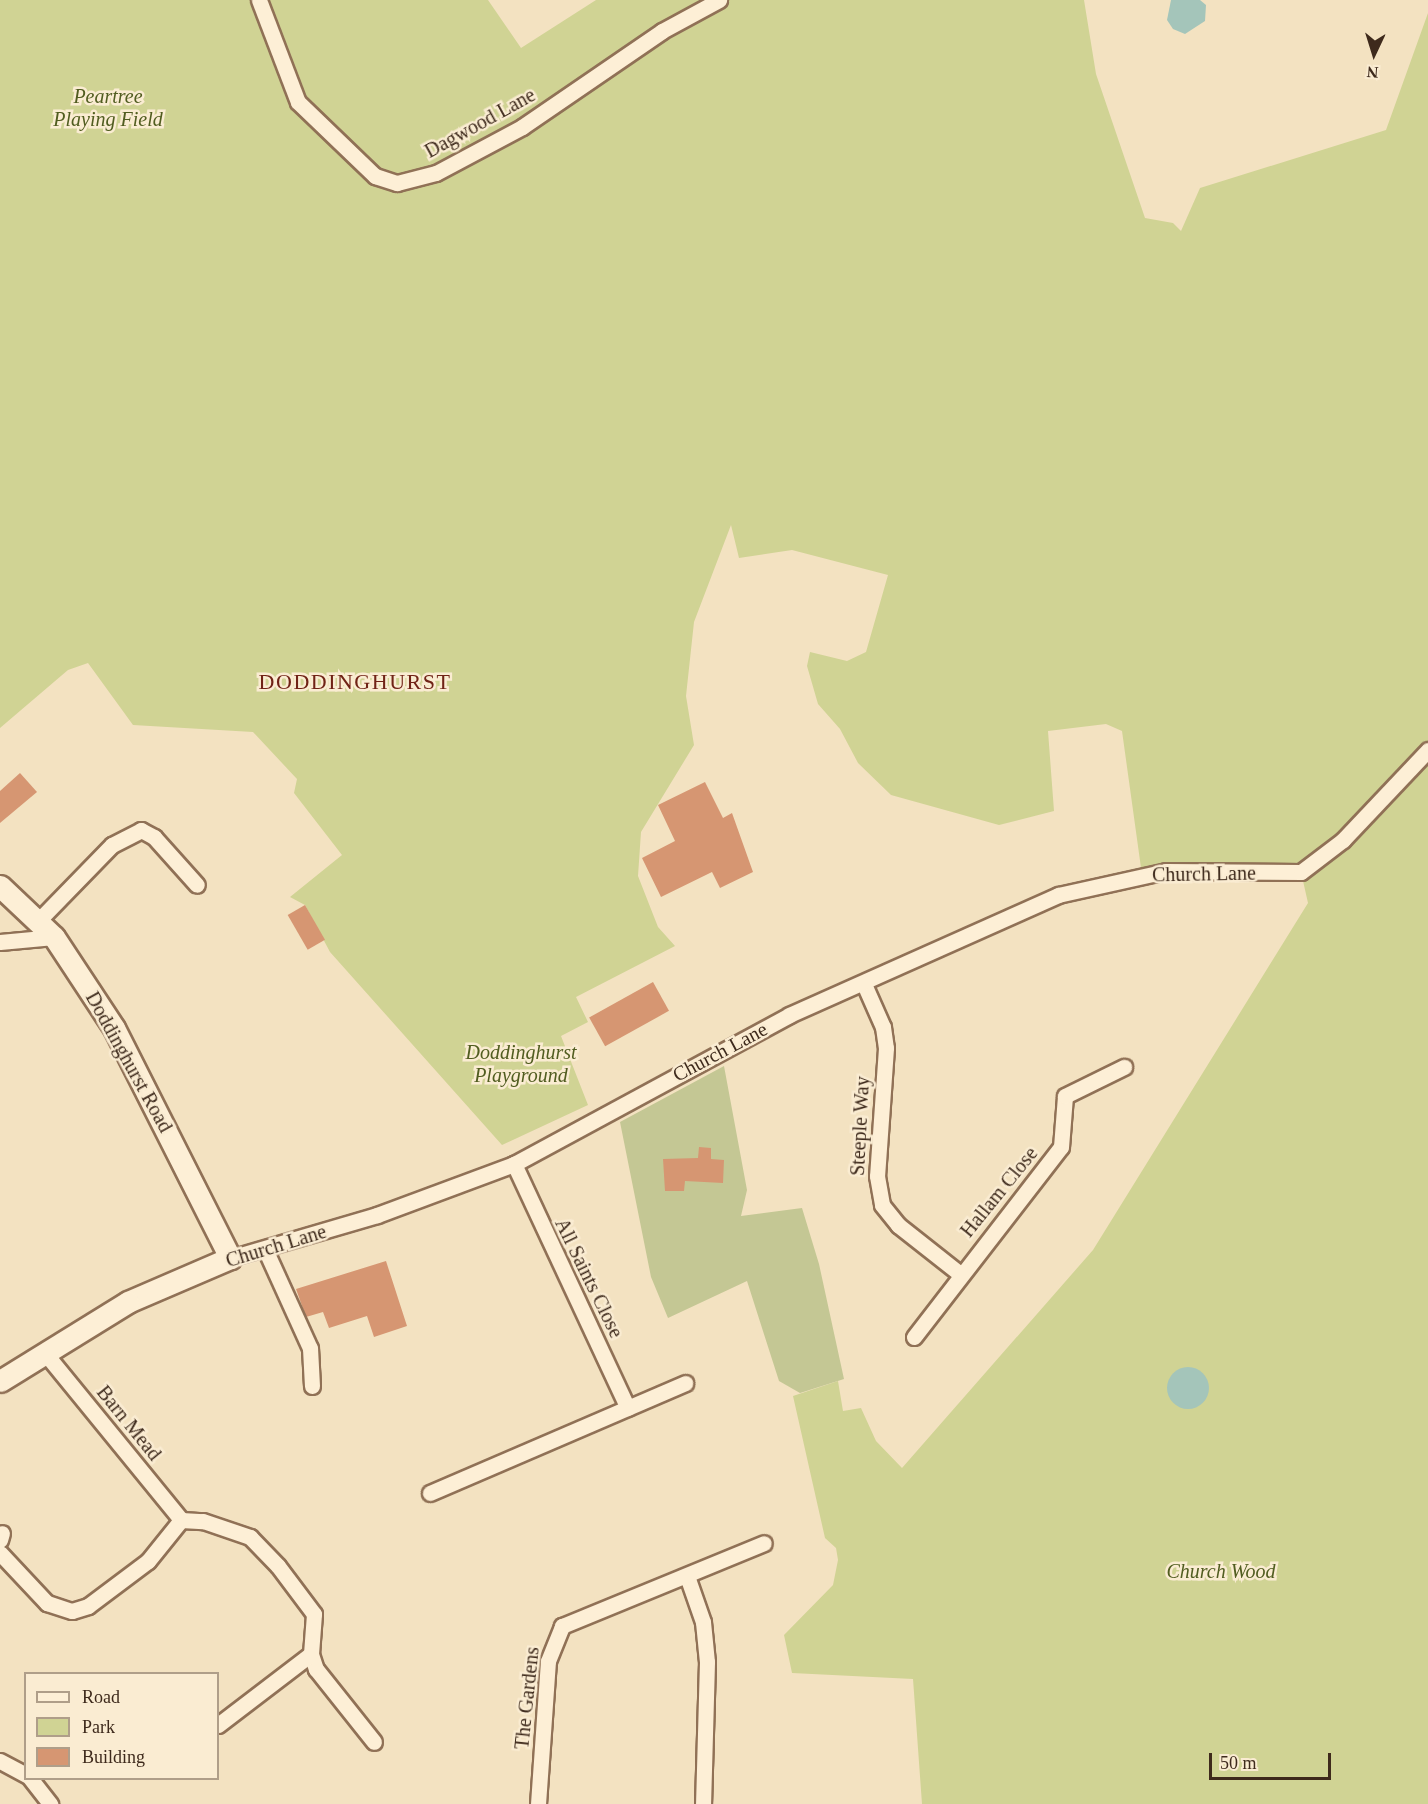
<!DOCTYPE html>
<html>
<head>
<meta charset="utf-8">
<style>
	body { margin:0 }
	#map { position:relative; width:1428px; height:1804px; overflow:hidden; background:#f3e2c1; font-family:Georgia,serif }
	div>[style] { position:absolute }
	.green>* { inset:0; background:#d0d394 }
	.cemetery>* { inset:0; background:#c4c794 }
	.water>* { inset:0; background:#a4c5ba }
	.round { border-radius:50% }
	.building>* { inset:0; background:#d69672; transform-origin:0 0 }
	.roads { filter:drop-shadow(2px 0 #907156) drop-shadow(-2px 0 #907156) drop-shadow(0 2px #907156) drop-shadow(0 -2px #907156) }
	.street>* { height:15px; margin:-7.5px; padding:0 7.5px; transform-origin:7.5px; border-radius:7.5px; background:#fdefd6 }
	.secondary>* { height:21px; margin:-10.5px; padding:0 10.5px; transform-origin:10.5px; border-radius:10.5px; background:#fdefd6 }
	span { translate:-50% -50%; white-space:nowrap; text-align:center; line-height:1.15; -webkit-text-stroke:5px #faecd2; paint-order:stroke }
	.park-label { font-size:20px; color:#515d20; font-style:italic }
	.street-label { font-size:20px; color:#3e2a1c }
	.quarter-label { font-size:22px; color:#702316; letter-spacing:1.5px }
	.legend { position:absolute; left:24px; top:1672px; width:195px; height:108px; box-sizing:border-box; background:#faecd2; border:2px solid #af9e89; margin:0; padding:8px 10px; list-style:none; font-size:18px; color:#3e2a1c }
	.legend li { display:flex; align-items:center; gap:12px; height:30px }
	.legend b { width:30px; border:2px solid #af9e89 }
	.north { position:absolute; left:1344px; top:24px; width:60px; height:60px; -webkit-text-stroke:4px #faecd2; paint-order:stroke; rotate:184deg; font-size:16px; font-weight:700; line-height:24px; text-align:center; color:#3e2a1c }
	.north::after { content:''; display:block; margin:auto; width:21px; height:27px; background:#3e2a1c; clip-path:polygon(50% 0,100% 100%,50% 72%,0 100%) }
	.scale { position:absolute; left:1209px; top:1753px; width:122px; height:27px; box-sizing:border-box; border:3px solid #3e2a1c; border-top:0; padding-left:8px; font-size:18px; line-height:21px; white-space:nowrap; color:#3e2a1c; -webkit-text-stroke:4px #faecd2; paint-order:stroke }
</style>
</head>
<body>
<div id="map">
	<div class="green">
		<i style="clip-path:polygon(0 0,488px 0,521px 48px,596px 0,1084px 0,1096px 74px,1145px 218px,1173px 223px,1181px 231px,1200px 188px,1386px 130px,1428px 13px,1428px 1804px,922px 1804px,913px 1679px,792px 1673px,784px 1635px,833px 1585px,838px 1560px,836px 1548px,825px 1538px,793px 1396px,838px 1381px,843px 1411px,861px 1408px,876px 1441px,902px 1468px,1093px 1250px,1308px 903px,1301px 872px,1142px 875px,1122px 731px,1106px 724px,1048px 731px,1054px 811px,999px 825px,891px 795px,858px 763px,840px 729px,818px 704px,807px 666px,810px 652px,847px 661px,866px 652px,888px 575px,792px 550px,739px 558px,731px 525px,694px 622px,686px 696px,694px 745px,641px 832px,638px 876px,658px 927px,675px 946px,576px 997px,588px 1022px,561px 1036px,588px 1105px,502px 1145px,330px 952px,305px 905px,290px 897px,342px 855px,294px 793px,297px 779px,253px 732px,133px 725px,88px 663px,68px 670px,0 728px)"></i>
	</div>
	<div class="cemetery">
		<i style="clip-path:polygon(724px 1066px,747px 1190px,741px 1216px,802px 1208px,819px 1264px,844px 1379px,800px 1393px,779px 1381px,747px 1281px,668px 1318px,651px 1277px,620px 1122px)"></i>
	</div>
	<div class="water">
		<i style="clip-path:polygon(1171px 0,1200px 0,1206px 5px,1205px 21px,1185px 34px,1173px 29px,1167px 20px)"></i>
		<i class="round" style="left:1167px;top:1367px;width:42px;height:42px"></i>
	</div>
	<div class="building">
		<i style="clip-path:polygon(20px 773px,37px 792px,0 823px,0 791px)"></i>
		<i style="clip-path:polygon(705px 782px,723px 818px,732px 813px,753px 872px,720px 888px,712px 872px,661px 897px,642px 858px,675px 841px,658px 805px)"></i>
		<i style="left:305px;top:905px;width:40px;height:20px;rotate:60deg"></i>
		<i style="left:653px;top:982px;width:33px;height:73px;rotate:61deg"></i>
		<i style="clip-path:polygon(699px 1147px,711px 1148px,711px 1159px,724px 1160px,723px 1183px,685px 1181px,684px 1191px,665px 1191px,663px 1159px,698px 1158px)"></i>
		<i style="clip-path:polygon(386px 1261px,407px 1326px,374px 1337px,367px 1316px,329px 1328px,323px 1312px,306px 1317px,296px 1289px)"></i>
	</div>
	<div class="roads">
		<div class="street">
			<i style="left:259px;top:0;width:109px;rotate:69.1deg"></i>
			<i style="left:298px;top:102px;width:107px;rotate:43.9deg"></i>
			<i style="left:375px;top:176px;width:23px;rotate:18deg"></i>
			<i style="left:397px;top:183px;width:40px;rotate:-14.4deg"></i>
			<i style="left:436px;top:173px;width:98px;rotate:-28.1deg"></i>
			<i style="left:522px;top:127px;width:170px;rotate:-34.4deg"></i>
			<i style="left:662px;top:31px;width:65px;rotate:-28.5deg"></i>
			<i style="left:38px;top:921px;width:106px;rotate:-45.8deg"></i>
			<i style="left:112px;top:845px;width:33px;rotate:-27deg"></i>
			<i style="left:141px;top:830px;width:15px;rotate:28deg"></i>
			<i style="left:154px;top:837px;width:64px;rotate:48.1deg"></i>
			<i style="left:0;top:942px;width:54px;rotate:-5.3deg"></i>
			<i style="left:864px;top:984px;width:47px;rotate:66.2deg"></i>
			<i style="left:883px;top:1027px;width:21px;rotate:82deg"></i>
			<i style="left:886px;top:1048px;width:128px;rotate:94deg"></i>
			<i style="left:877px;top:1176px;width:29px;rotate:80deg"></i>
			<i style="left:882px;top:1205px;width:26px;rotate:51deg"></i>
			<i style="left:898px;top:1225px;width:79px;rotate:38.3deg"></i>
			<i style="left:514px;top:1164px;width:269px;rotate:65deg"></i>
			<i style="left:265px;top:1249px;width:109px;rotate:65.6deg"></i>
			<i style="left:310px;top:1348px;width:38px;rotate:87deg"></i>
			<i style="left:230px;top:1258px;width:153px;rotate:-16.3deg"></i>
			<i style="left:377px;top:1215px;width:146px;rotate:-20.4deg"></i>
			<i style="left:514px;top:1164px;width:313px;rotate:-28.4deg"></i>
			<i style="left:789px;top:1015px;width:295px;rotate:-24deg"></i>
			<i style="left:1058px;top:895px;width:111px;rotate:-12.5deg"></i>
			<i style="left:1166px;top:871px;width:135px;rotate:0.4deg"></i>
			<i style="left:1301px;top:872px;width:53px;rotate:-37.3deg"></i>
			<i style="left:1343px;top:840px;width:124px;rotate:-46.6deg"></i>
			<i style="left:914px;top:1337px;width:240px;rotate:-52.3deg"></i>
			<i style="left:1061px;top:1147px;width:51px;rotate:-85.5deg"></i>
			<i style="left:1065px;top:1096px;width:66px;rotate:-26.2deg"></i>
			<i style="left:45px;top:1353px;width:215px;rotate:50.8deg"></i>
			<i style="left:181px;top:1520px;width:22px;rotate:3deg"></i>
			<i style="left:203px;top:1521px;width:50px;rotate:18.8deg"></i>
			<i style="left:250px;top:1537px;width:40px;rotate:46deg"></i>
			<i style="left:278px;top:1566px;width:60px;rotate:53.1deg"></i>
			<i style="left:314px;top:1614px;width:40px;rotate:94.3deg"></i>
			<i style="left:311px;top:1654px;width:16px;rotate:72deg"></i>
			<i style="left:316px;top:1669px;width:93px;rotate:51.5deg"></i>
			<i style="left:430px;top:1493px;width:278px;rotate:-23.3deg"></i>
			<i style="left:0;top:1540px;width:7px;rotate:-74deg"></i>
			<i style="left:0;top:1553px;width:69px;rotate:46.8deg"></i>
			<i style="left:47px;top:1603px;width:26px;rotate:18deg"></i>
			<i style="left:72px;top:1611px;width:17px;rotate:-17deg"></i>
			<i style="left:88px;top:1606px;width:75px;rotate:-36.9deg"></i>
			<i style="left:148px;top:1561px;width:53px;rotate:-51.2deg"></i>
			<i style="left:687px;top:1576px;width:49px;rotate:70.8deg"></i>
			<i style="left:703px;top:1622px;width:40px;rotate:84.3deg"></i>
			<i style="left:707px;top:1662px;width:142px;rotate:91.6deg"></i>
			<i style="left:218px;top:1725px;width:117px;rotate:-37.4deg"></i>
			<i style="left:0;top:1761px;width:30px;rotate:28deg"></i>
			<i style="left:30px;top:1778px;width:33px;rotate:52deg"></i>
			<i style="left:538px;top:1804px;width:143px;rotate:-86deg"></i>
			<i style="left:548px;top:1661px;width:38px;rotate:-68deg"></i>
			<i style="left:562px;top:1626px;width:218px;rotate:-22.3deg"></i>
		</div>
		<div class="secondary">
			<i style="left:0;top:886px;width:74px;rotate:43.4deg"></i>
			<i style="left:54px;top:937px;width:109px;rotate:56.6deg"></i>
			<i style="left:114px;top:1028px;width:258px;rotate:63.2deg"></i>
			<i style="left:230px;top:1258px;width:111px;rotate:156.7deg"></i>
			<i style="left:128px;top:1302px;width:150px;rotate:148.3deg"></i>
		</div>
	</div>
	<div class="park-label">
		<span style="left:108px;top:108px">Peartree<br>Playing Field</span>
		<span style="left:521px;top:1064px">Doddinghurst<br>Playground</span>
		<span style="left:1221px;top:1571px">Church Wood</span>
	</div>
	<div class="street-label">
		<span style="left:480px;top:123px;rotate:-29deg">Dagwood Lane</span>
		<span style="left:1204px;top:874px;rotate:-1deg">Church Lane</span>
		<span style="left:720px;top:1052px;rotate:-28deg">Church Lane</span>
		<span style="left:129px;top:1062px;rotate:61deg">Doddinghurst Road</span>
		<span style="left:860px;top:1126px;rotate:-87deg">Steeple Way</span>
		<span style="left:999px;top:1192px;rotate:-51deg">Hallam Close</span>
		<span style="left:276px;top:1246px;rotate:-17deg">Church Lane</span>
		<span style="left:589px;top:1278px;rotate:64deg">All Saints Close</span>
		<span style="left:129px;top:1423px;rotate:51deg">Barn Mead</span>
		<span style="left:527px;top:1698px;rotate:-84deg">The Gardens</span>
	</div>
	<div class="quarter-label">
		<span style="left:355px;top:682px">DODDINGHURST</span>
	</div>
	<ul class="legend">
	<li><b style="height:8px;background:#fdefd6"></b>Road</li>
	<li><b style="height:16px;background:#d0d394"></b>Park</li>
	<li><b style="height:16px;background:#d69672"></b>Building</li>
	</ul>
	<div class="north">N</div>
	<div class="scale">50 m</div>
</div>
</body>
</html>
